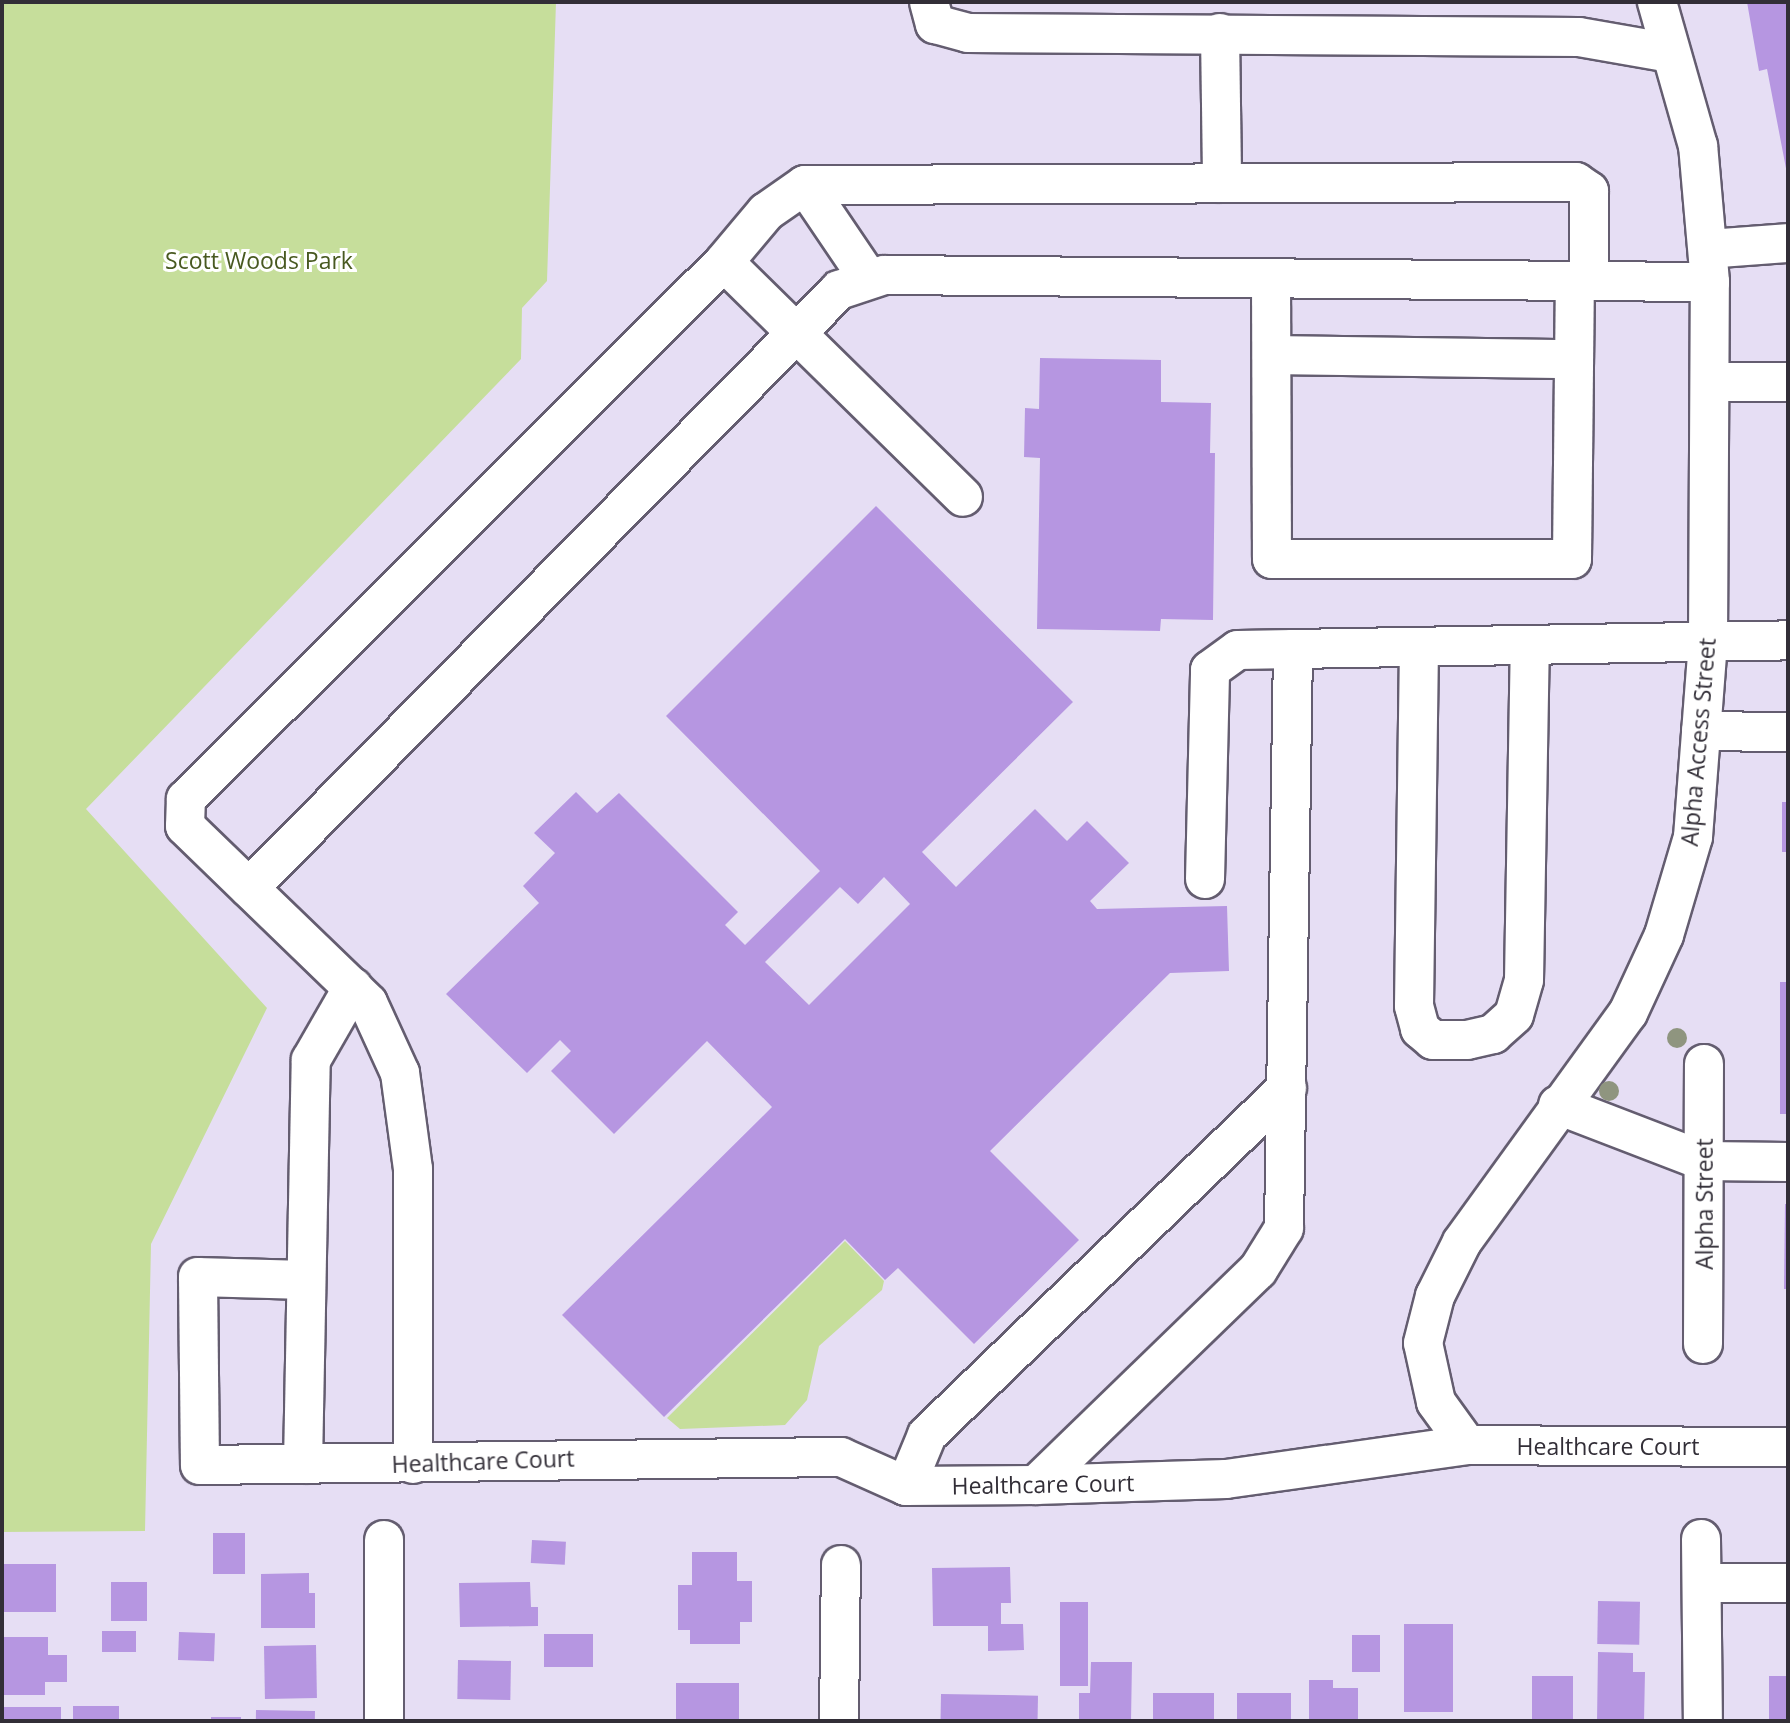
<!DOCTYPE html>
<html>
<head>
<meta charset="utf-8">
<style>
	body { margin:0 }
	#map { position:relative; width:1790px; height:1723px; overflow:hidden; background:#e6def4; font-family:"Open Sans",sans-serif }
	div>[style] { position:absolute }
	.green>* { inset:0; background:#c6de9b }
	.building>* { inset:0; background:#b696e1; transform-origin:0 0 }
	.roads { filter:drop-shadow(2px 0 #645d70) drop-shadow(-2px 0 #645d70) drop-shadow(0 2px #645d70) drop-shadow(0 -2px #645d70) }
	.minor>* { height:38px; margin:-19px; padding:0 19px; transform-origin:19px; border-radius:19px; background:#fff }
	.trees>* { width:20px; height:20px; margin:-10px; border-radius:50%; background:#8f957f }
	span { translate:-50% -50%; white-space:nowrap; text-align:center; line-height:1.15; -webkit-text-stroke:6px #fff; paint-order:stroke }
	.park-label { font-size:23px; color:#485920 }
	.street-label { font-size:23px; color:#322e37 }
	.frame { position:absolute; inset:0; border:4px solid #322e37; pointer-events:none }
</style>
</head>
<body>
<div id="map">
	<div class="green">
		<i style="clip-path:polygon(2px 2px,556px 2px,547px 281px,522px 308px,521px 359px,86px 809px,267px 1008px,151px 1244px,145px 1531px,2px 1532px)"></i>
		<i style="clip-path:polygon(845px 1241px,884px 1281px,882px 1290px,819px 1346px,807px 1400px,785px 1425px,680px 1429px,667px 1418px)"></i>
	</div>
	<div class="building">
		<i style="clip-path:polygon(1747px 2px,1788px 2px,1788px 179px,1767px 69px,1759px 71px)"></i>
		<i style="clip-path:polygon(1040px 358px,1161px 360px,1161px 402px,1211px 403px,1210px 453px,1215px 453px,1213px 620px,1161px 619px,1160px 631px,1037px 629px,1040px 458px,1024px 457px,1025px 408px,1039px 409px)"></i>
		<i style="clip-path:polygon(evenodd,876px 506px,1073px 702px,922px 852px,956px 887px,1035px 809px,1067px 841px,1087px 821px,1129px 863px,1090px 901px,1097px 909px,1227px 906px,1229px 971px,1170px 973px,990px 1151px,1079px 1240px,974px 1344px,898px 1268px,885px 1280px,845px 1239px,664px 1417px,562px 1315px,772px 1107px,707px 1041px,614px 1134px,551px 1071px,571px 1051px,560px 1040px,527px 1073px,446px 994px,539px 903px,523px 886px,555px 853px,534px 833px,576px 792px,597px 813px,619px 793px,738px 912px,725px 925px,745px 945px,820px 871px,666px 716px,876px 506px,884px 877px,910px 904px,809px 1005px,765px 962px,840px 887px,858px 904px,884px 877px)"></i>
		<i style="left:1782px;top:802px;width:6px;height:50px"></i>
		<i style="left:1780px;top:982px;width:8px;height:132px"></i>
		<i style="clip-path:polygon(1785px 1204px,1788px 1204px,1788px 1289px,1784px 1289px)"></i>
		<i style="left:213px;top:1533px;width:32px;height:41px"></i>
		<i style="left:532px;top:1540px;width:34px;height:23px;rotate:3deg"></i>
		<i style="clip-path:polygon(692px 1552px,737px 1552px,737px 1581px,752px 1581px,752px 1622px,740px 1622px,740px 1644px,690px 1644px,690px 1630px,678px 1630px,678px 1585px,692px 1585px)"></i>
		<i style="left:2px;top:1564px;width:54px;height:48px"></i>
		<i style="clip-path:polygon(1010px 1567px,1011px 1603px,1001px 1603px,1001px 1624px,1023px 1624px,1024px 1650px,988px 1651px,988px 1626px,933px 1626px,932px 1568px)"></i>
		<i style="clip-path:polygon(309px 1573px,309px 1593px,315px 1593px,315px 1628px,261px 1628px,261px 1574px)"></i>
		<i style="left:111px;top:1582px;width:36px;height:39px"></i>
		<i style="clip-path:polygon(530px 1582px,531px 1607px,538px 1607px,538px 1626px,460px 1627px,459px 1583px)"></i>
		<i style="left:1598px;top:1601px;width:42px;height:43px;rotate:1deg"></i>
		<i style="left:1060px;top:1602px;width:28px;height:84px"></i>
		<i style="left:1404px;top:1624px;width:49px;height:88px"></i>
		<i style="left:136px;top:1631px;width:21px;height:34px;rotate:90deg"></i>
		<i style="left:179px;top:1632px;width:36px;height:28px;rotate:2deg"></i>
		<i style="left:544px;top:1634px;width:49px;height:33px"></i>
		<i style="left:1352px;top:1635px;width:28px;height:37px"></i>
		<i style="clip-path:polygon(2px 1637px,48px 1637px,48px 1655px,67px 1655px,67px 1682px,45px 1682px,45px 1695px,2px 1695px)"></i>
		<i style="left:316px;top:1645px;width:53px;height:52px;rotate:89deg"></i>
		<i style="clip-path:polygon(1598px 1652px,1633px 1653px,1633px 1672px,1645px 1672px,1644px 1721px,1597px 1721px)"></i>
		<i style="left:458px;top:1660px;width:53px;height:39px;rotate:1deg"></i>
		<i style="clip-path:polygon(1091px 1662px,1132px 1662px,1131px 1721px,1079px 1721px,1079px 1693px,1090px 1693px)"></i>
		<i style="left:1532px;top:1676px;width:41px;height:45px"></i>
		<i style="left:1769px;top:1676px;width:19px;height:45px"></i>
		<i style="clip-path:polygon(1309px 1680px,1333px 1680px,1333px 1688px,1358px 1688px,1358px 1721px,1309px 1721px)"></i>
		<i style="left:676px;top:1683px;width:63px;height:38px"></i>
		<i style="left:1153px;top:1693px;width:61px;height:28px"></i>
		<i style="left:1237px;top:1693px;width:54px;height:28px"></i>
		<i style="left:941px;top:1694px;width:97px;height:27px;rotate:1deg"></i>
		<i style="left:73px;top:1706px;width:46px;height:15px"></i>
		<i style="left:61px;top:1707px;width:14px;height:59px;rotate:90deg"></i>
		<i style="left:256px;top:1710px;width:59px;height:11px;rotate:1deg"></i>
		<i style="left:211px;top:1717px;width:30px;height:4px"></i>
	</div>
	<div class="roads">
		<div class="minor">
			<i style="left:929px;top:2px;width:23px;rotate:75deg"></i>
			<i style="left:935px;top:24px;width:34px;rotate:15deg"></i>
			<i style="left:968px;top:33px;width:611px;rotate:0.38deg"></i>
			<i style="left:1579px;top:37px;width:93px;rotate:9.9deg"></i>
			<i style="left:1220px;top:33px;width:150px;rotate:89.2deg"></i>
			<i style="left:805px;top:185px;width:112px;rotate:55.9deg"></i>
			<i style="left:1708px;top:249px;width:80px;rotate:-4.3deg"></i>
			<i style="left:724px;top:262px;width:335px;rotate:44.5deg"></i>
			<i style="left:1271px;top:278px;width:281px;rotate:89.8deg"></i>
			<i style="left:1272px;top:559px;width:300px"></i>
			<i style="left:1572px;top:559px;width:278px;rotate:-89.4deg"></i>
			<i style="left:1272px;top:355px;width:302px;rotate:0.8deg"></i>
			<i style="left:1710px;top:382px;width:78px"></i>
			<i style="left:1419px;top:647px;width:359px;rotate:90.8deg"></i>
			<i style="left:1414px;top:1006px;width:24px;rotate:75deg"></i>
			<i style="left:1420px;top:1029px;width:17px;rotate:40deg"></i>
			<i style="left:1433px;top:1040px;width:34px"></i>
			<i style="left:1467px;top:1040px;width:27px;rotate:-13deg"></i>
			<i style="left:1493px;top:1034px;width:28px;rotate:-42deg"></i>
			<i style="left:1514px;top:1015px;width:36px;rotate:-74deg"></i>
			<i style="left:1524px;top:980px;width:335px;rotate:-89deg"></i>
			<i style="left:1701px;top:731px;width:87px;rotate:0.7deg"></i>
			<i style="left:1205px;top:879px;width:209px;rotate:-88.6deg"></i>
			<i style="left:1210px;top:670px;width:34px;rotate:-36deg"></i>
			<i style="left:1238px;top:650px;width:55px;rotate:-1deg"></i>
			<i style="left:249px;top:888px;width:89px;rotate:-135.9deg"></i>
			<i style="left:185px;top:826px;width:27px;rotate:-88deg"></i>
			<i style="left:186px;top:799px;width:760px;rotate:-44.95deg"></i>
			<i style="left:724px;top:262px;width:65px;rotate:-50deg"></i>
			<i style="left:766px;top:212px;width:47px;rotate:-34.7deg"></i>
			<i style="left:805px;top:185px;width:771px;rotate:-0.22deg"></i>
			<i style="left:1576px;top:182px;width:16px;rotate:35deg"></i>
			<i style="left:1589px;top:191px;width:90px;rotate:90deg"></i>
			<i style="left:1558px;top:1105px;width:156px;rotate:21deg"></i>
			<i style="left:1704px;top:1161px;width:84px;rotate:0.7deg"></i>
			<i style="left:305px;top:1280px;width:107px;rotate:-178.4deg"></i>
			<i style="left:198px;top:1277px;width:188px;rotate:89.4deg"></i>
			<i style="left:200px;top:1465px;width:641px;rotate:-0.72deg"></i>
			<i style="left:841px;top:1457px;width:71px;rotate:24deg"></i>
			<i style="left:906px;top:1486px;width:130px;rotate:-0.4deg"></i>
			<i style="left:1036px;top:1485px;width:190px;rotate:-1.8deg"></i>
			<i style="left:1226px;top:1479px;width:243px;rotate:-8deg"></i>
			<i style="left:1467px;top:1445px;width:321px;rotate:0.4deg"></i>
			<i style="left:1703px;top:1344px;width:280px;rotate:-89.8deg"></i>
			<i style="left:1467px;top:1445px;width:53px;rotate:-125.8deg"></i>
			<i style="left:1436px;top:1402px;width:60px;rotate:-102.4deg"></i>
			<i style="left:1423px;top:1343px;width:49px;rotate:-75.7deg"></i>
			<i style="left:1435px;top:1296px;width:60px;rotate:-63.4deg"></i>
			<i style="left:1462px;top:1242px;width:283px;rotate:-54.1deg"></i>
			<i style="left:1628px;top:1013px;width:86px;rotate:-65.2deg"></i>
			<i style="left:1664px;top:935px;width:102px;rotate:-73.5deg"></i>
			<i style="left:1693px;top:837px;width:197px;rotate:-85.6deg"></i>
			<i style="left:1708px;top:641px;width:359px;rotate:-89.7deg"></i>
			<i style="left:1710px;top:282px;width:137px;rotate:-95deg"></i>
			<i style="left:1698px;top:146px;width:150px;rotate:-105.9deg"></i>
			<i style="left:303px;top:1464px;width:404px;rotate:-88.9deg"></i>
			<i style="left:311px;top:1060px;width:84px;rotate:-60.1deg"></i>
			<i style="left:413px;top:1464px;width:295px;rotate:-90deg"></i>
			<i style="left:413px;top:1169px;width:97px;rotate:-97.7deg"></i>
			<i style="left:400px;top:1073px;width:77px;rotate:-114.6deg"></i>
			<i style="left:368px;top:1003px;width:165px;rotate:-136deg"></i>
			<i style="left:249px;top:888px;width:840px;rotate:-45.39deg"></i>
			<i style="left:839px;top:290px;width:47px;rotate:-18.4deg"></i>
			<i style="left:884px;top:275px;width:826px;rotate:0.49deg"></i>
			<i style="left:1036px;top:1485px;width:309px;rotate:-44.1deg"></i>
			<i style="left:1258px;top:1270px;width:49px;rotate:-58.2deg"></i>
			<i style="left:1284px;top:1228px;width:579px;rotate:-89.11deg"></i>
			<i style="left:1293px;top:649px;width:495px;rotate:-1deg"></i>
			<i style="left:906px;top:1486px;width:55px;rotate:-67.6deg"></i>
			<i style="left:927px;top:1435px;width:500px;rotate:-43.95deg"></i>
			<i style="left:1701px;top:1539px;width:182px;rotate:89.4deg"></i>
			<i style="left:384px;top:1540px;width:181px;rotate:90deg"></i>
			<i style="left:1702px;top:1583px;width:86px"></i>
			<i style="left:839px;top:1721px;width:156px;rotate:-89.3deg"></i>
		</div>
	</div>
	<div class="trees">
		<i style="left:1677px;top:1038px"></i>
		<i style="left:1609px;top:1091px"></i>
	</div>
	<div class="park-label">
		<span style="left:259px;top:260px">Scott Woods Park</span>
	</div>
	<div class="street-label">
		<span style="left:1698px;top:742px;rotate:-85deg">Alpha Access Street</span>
		<span style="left:1704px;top:1204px;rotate:-90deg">Alpha Street</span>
		<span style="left:1608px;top:1446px">Healthcare Court</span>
		<span style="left:483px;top:1461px;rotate:-2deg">Healthcare Court</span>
		<span style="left:1043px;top:1484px;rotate:-1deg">Healthcare Court</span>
	</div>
	<div class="frame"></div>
</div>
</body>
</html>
